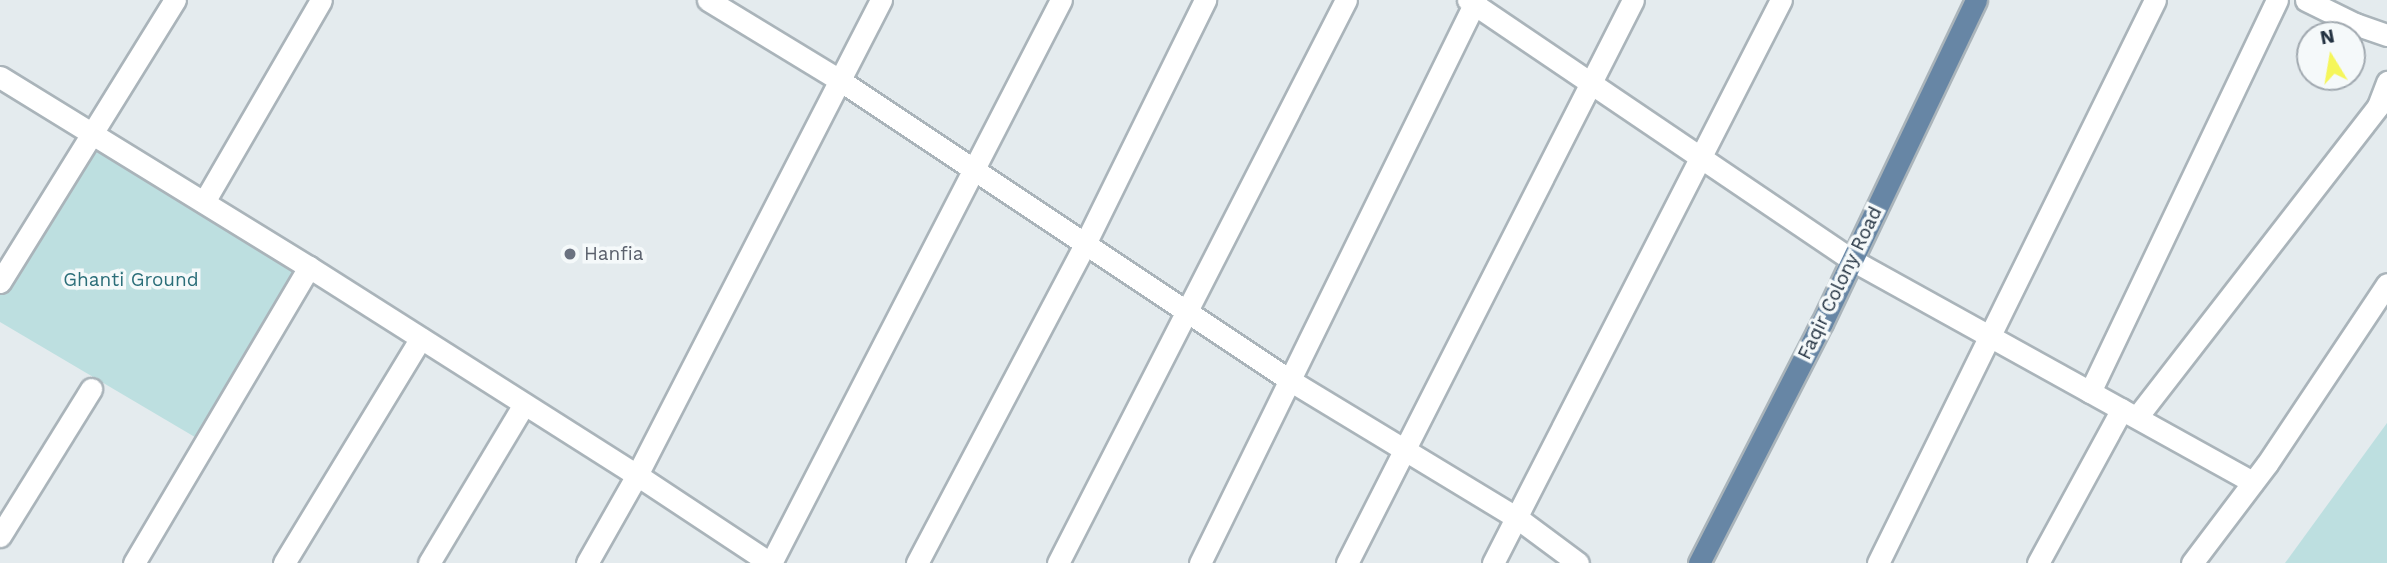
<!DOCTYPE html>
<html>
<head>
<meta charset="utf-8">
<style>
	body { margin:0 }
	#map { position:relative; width:2387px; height:563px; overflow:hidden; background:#e4ebee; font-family:"Work Sans",sans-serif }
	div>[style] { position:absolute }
	.green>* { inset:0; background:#bddfe0 }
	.roads { filter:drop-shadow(2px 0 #aab4ba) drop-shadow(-2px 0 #aab4ba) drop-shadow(0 2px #aab4ba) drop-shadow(0 -2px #aab4ba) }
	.street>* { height:21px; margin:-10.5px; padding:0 10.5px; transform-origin:10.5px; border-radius:10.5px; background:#fff }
	.primary>* { height:21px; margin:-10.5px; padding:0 10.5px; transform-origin:10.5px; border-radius:10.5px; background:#6786a5 }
	.dots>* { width:19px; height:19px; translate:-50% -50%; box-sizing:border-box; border:4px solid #f5f9fa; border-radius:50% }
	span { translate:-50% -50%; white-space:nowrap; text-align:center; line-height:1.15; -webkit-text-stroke:7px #f5f9fa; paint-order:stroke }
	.worship-label { font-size:19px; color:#5b616d }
	.left { translate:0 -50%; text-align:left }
	.park-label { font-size:19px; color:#2b6e79 }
	.street-label { font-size:19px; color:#233241 }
	.north { position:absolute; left:2296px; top:21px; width:70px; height:70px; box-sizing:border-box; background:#f5f9fa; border:2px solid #a1a9b0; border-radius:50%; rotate:349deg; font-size:19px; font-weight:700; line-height:28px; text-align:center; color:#233241 }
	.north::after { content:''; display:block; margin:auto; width:24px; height:32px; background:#f5f65a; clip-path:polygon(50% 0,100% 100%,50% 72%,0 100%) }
</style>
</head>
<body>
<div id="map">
	<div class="green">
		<i style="clip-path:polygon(91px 133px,309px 267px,205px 443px,0 322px,0 282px)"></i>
		<i style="clip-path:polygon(2387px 423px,2387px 563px,2285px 563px)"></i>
	</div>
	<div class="roads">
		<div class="street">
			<i style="left:708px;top:0;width:152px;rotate:31.3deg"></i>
			<i style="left:838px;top:79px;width:544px;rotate:33.69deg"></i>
			<i style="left:1291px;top:381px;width:263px;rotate:31.2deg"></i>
			<i style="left:1516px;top:517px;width:77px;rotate:36.6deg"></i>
			<i style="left:1468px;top:0;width:464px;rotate:34.1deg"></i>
			<i style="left:1852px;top:260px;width:458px;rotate:29deg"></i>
			<i style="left:2306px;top:0;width:55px;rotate:26.1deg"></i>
			<i style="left:2355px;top:24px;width:34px;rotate:19deg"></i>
			<i style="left:0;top:77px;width:363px;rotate:31.6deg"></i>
			<i style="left:309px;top:267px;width:388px;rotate:32.4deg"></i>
			<i style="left:637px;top:475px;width:159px;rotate:33.5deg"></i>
			<i style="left:204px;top:202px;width:233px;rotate:-59.9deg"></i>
			<i style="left:0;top:282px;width:332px;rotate:-58.2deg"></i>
			<i style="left:2090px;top:392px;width:434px;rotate:-64.5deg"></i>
			<i style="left:2137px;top:417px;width:393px;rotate:-52.2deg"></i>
			<i style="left:2378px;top:106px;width:26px;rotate:-69deg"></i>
			<i style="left:0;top:536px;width:173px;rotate:-58.2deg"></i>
			<i style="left:134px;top:563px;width:344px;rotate:-59.4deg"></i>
			<i style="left:284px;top:563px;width:263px;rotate:-58.7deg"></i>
			<i style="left:429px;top:563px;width:185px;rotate:-59.1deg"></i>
			<i style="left:587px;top:563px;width:101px;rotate:-60.4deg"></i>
			<i style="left:637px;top:475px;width:534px;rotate:-62.81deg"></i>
			<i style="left:771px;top:563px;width:633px;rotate:-62.75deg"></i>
			<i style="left:917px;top:563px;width:363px;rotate:-62.2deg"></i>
			<i style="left:1086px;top:242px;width:270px;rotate:-63.8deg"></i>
			<i style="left:1058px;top:563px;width:632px;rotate:-62.91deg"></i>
			<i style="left:1200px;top:563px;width:627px;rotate:-63.88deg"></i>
			<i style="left:1347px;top:563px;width:631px;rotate:-63.07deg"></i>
			<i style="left:1493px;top:563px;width:632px;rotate:-62.91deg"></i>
			<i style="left:1878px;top:563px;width:627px;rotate:-63.8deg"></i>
			<i style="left:2038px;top:563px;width:175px;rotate:-61.4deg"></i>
			<i style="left:2192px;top:563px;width:124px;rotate:-52.9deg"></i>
			<i style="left:2267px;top:464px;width:216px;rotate:-56.3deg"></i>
		</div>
		<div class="primary">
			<i style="left:1699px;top:563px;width:270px;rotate:-62.9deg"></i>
			<i style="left:1822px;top:323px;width:358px;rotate:-64.5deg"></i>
		</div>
	</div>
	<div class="dots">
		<i style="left:570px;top:254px;background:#6b7280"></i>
	</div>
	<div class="worship-label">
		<span class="left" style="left:584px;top:254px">Hanfia</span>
	</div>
	<div class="park-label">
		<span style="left:131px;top:280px">Ghanti Ground</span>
	</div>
	<div class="street-label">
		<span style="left:1840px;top:283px;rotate:-64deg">Faqir Colony Road</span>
	</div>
	<div class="north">N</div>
</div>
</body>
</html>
